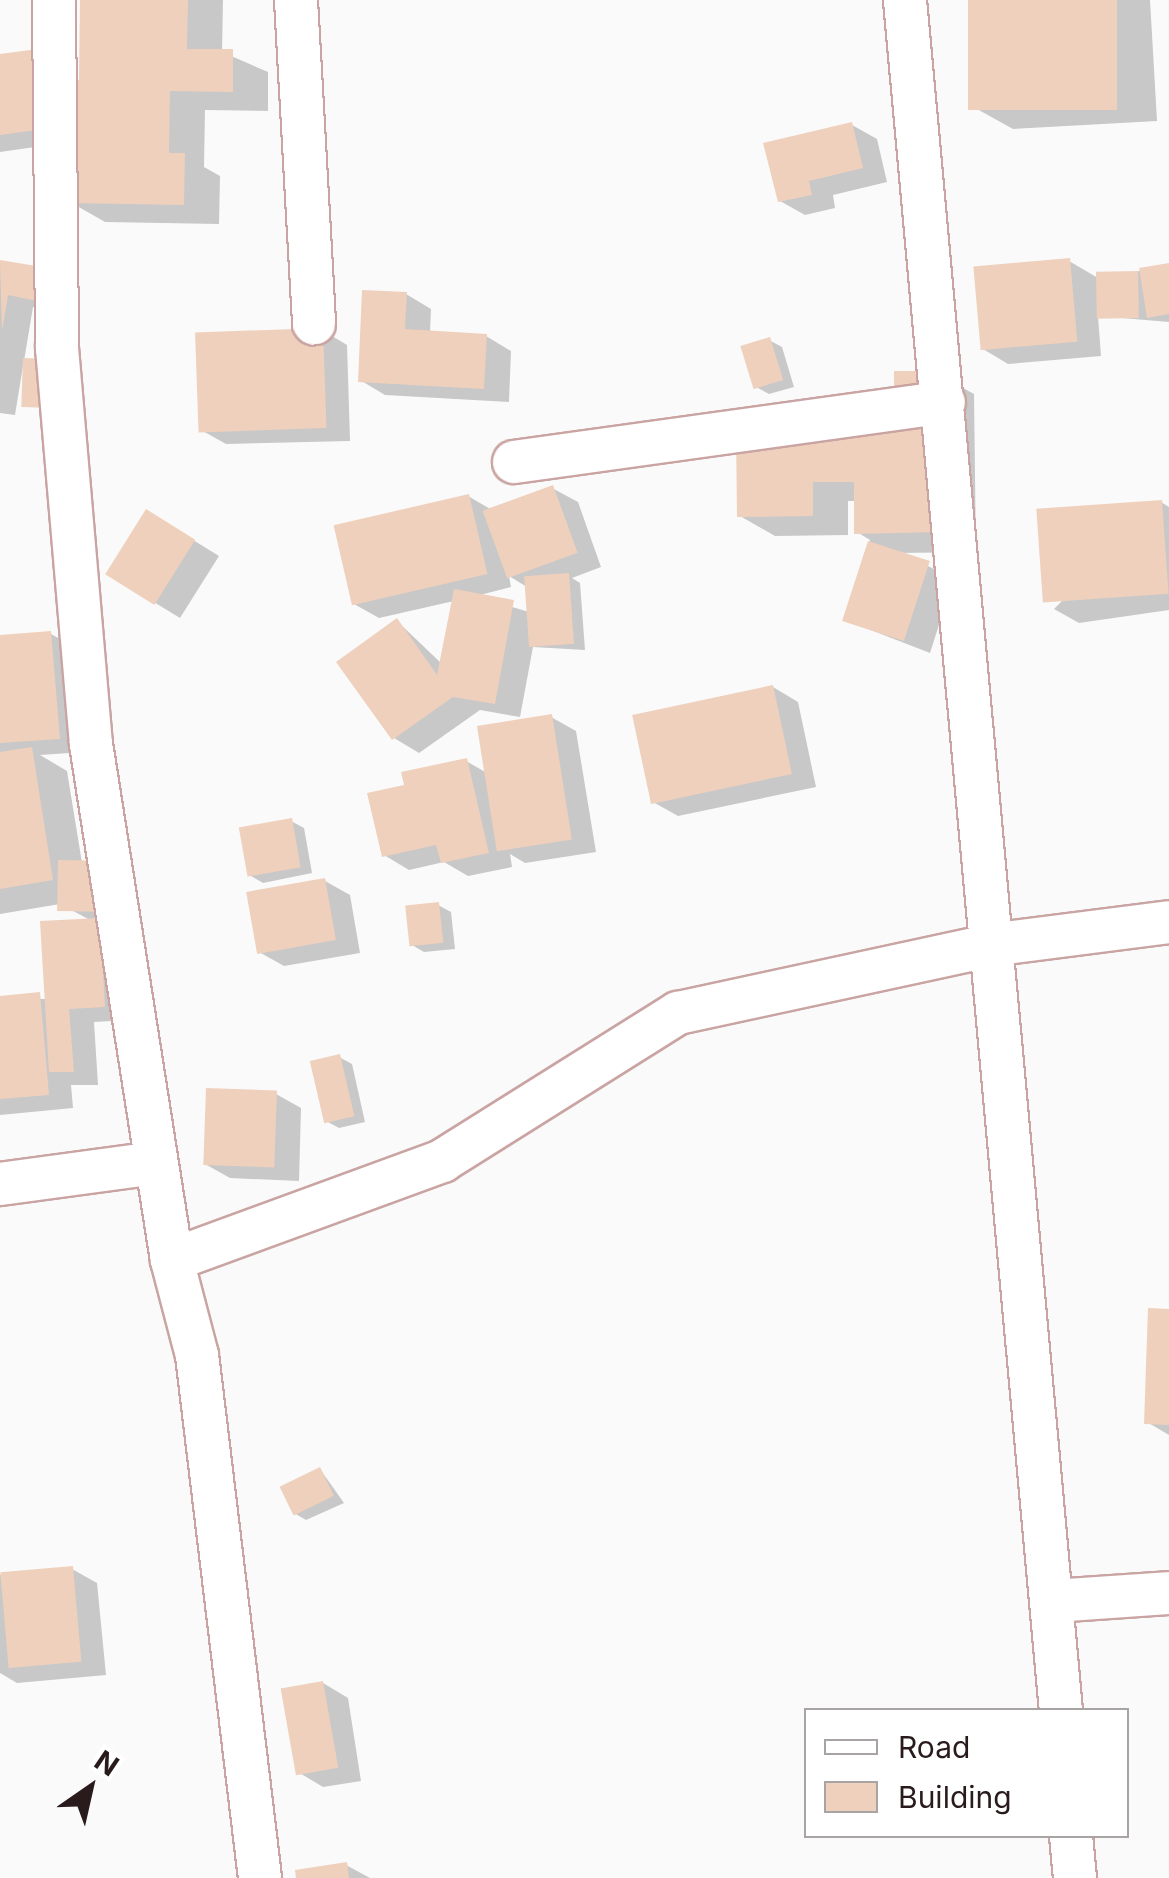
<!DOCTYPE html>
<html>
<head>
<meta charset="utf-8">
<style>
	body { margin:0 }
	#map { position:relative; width:1169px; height:1878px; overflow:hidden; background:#fafafa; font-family:Inter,sans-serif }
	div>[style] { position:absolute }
	.shadow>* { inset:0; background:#0003 }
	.building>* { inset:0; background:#efd0bc; transform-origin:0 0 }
	.roads { filter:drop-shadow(2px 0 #c9a4a2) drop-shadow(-2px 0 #c9a4a2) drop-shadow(0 2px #c9a4a2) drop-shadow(0 -2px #c9a4a2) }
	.street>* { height:42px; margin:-21px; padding:0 21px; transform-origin:21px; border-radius:21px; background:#fff }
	span { translate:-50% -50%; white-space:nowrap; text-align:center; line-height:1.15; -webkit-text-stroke:8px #fff; paint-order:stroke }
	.legend { position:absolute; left:804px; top:1708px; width:325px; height:130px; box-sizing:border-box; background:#fff; border:2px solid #a9a4a4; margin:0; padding:12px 18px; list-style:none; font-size:30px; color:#291b1b }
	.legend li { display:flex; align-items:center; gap:20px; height:50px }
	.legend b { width:50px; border:2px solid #a9a4a4 }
	.north { position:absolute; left:40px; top:1738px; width:100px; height:100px; -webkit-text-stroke:8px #fff; paint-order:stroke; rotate:34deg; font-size:28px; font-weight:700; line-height:40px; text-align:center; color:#291b1b }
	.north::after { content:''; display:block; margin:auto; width:35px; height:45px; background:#291b1b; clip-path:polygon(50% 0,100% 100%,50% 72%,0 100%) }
</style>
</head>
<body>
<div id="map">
	<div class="shadow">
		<i style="clip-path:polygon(83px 0,223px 0,222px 52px,268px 72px,268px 111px,205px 110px,204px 167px,220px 176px,219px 224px,105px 222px,70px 202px,70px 142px,0 152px,0 57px,68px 96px,82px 82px)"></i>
		<i style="clip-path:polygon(971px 0,1150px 0,1157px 121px,1013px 129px,977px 109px)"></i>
		<i style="clip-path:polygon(852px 125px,877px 139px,887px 182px,833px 195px,835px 208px,805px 215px,780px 201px)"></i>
		<i style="clip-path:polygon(1069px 261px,1098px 278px,1169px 266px,1169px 322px,1098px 316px,1101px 356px,1008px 364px,983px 349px)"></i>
		<i style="clip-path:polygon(0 263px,47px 271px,67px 314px,33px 307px,24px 361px,68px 413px,26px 405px,23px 366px,15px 415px,0 413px)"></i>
		<i style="clip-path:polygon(406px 294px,431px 309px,430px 333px,486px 336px,511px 351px,509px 402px,385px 395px,360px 380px)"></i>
		<i style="clip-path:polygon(322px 330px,347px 345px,350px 441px,226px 444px,201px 430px)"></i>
		<i style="clip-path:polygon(769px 340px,782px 347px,794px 387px,769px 394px,756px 387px)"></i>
		<i style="clip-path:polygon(938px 374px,974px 394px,976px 552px,899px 553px,954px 578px,930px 653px,845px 620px,870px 540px,857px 532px,856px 501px,848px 501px,848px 535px,775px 536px,740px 516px)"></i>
		<i style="clip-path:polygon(evenodd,552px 488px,578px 502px,601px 567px,572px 578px,580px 583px,585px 650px,533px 647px,520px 717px,480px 710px,419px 753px,394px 738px,397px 621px,442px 664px,454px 601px,379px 618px,354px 604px,468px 496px,492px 510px,552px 488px,509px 576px,527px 587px,529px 612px,476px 596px,511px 587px,509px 576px)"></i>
		<i style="clip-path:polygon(1161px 502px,1169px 507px,1169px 610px,1079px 623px,1054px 609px)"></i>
		<i style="clip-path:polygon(172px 527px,219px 556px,180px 618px,108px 574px)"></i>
		<i style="clip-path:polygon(51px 634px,76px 648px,84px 752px,40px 755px,67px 771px,82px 863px,114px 917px,94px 917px,125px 935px,129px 1020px,94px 1022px,98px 1085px,71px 1085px,73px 1108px,0 1115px,0 999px,46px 999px,92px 921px,60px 904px,0 914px,0 638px)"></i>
		<i style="clip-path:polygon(773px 687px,798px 702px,816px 787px,678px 816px,653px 802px)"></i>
		<i style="clip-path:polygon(551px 717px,576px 731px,596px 852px,525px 863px,510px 854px,512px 867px,468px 876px,444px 862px,409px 870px,384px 855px,407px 787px,466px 761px,487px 773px)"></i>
		<i style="clip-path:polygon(291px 821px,304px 828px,312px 873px,263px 883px,251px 876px)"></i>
		<i style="clip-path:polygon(325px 881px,350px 895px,360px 953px,284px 966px,259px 952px)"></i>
		<i style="clip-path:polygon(438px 905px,451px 912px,455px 949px,424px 952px,412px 945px)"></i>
		<i style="clip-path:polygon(339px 1057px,352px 1064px,365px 1122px,339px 1128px,326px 1121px)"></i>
		<i style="clip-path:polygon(276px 1094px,301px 1108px,299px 1181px,230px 1178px,205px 1164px)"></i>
		<i style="clip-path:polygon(1169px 1311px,1169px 1435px,1147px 1422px)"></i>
		<i style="clip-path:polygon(320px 1469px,344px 1503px,306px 1520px,294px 1513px)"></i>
		<i style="clip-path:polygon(72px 1569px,97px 1583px,106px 1675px,17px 1683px,0 1673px,0 1575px)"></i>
		<i style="clip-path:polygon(323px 1683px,348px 1698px,361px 1781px,323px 1787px,298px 1772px)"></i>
		<i style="clip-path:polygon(346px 1865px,370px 1878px,298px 1878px)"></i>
	</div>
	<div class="building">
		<i style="clip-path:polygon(80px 0,188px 0,187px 49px,233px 49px,233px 92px,170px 91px,169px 153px,185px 153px,184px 205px,67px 203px,68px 80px,79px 80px)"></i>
		<i style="left:968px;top:0;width:149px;height:110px"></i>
		<i style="clip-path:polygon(38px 49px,51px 128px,0 135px,0 54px)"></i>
		<i style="clip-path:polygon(852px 122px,863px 168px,809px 181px,812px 195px,778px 202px,763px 143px)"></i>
		<i style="left:1070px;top:258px;width:84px;height:97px;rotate:85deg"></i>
		<i style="clip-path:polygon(0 260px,48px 268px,42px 302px,8px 295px,2px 331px)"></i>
		<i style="clip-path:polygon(1169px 263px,1169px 314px,1147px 318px,1139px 268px)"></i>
		<i style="left:1138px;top:271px;width:47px;height:42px;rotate:89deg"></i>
		<i style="clip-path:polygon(362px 290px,407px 292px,405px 329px,487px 334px,484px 389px,358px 382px)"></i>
		<i style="left:323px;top:328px;width:100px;height:128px;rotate:88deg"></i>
		<i style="left:770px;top:337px;width:45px;height:31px;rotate:73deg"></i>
		<i style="left:23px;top:358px;width:33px;height:49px;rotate:2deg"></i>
		<i style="clip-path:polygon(894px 371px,939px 371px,941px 532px,854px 534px,854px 482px,813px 482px,813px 516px,737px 517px,736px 429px,894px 400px)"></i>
		<i style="left:553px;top:485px;width:72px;height:75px;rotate:70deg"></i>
		<i style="left:469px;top:494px;width:82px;height:139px;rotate:77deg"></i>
		<i style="left:1162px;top:500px;width:94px;height:126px;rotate:86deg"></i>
		<i style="left:146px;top:509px;width:58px;height:77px;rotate:32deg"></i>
		<i style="left:868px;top:541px;width:65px;height:84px;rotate:18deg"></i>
		<i style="left:569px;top:573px;width:71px;height:45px;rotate:86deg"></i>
		<i style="clip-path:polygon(454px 589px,514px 600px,495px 704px,453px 697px,392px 740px,336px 662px,397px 618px,437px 675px)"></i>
		<i style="clip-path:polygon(51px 631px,60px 739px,0 743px,0 635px)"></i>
		<i style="left:773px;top:685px;width:91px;height:144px;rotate:78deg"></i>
		<i style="left:552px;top:714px;width:127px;height:76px;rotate:81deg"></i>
		<i style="clip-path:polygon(32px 747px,53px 880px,0 889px,0 752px)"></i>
		<i style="clip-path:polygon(467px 758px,489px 853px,441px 863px,436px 845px,382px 857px,367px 793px,404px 785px,401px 772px)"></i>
		<i style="left:292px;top:818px;width:50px;height:54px;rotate:80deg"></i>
		<i style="left:58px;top:860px;width:46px;height:51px;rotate:1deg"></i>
		<i style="left:325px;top:878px;width:63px;height:80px;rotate:80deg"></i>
		<i style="left:439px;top:902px;width:41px;height:34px;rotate:84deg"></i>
		<i style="clip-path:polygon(100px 918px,105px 1007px,69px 1009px,74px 1072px,49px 1072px,40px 921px)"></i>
		<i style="clip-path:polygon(40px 992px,49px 1095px,0 1099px,0 996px)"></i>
		<i style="left:340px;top:1054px;width:64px;height:31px;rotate:77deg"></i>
		<i style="left:206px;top:1088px;width:71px;height:77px;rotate:2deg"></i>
		<i style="clip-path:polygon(1148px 1308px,1169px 1309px,1169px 1425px,1144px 1424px)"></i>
		<i style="left:320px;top:1467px;width:32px;height:45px;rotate:64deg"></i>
		<i style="left:73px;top:1566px;width:96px;height:73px;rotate:85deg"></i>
		<i style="left:323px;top:1681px;width:88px;height:43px;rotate:80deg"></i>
		<i style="clip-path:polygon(347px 1862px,349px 1878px,296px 1878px,295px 1870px)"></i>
	</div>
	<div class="roads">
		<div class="street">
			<i style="left:54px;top:0;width:348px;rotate:89.5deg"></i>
			<i style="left:57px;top:348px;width:397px;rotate:85.1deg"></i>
			<i style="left:91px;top:744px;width:522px;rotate:81.08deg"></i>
			<i style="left:172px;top:1260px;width:98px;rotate:75.3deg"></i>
			<i style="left:197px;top:1355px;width:527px;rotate:83.13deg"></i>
			<i style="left:296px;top:0;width:324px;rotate:86.8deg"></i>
			<i style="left:905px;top:0;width:1717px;rotate:84.79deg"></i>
			<i style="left:514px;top:462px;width:434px;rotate:-7.9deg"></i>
			<i style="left:0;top:1184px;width:157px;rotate:-7.7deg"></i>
			<i style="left:172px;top:1260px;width:288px;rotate:-20.1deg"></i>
			<i style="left:442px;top:1161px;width:279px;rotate:-32.1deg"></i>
			<i style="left:678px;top:1013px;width:327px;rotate:-12.2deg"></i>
			<i style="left:998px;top:944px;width:172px;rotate:-7.3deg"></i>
			<i style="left:1052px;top:1601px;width:117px;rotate:-3.9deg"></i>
			<i style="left:1071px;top:1836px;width:42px;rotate:84.6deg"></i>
		</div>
	</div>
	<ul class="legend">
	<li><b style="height:12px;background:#fff"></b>Road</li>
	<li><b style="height:28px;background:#efd0bc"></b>Building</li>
	</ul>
	<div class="north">N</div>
</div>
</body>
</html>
